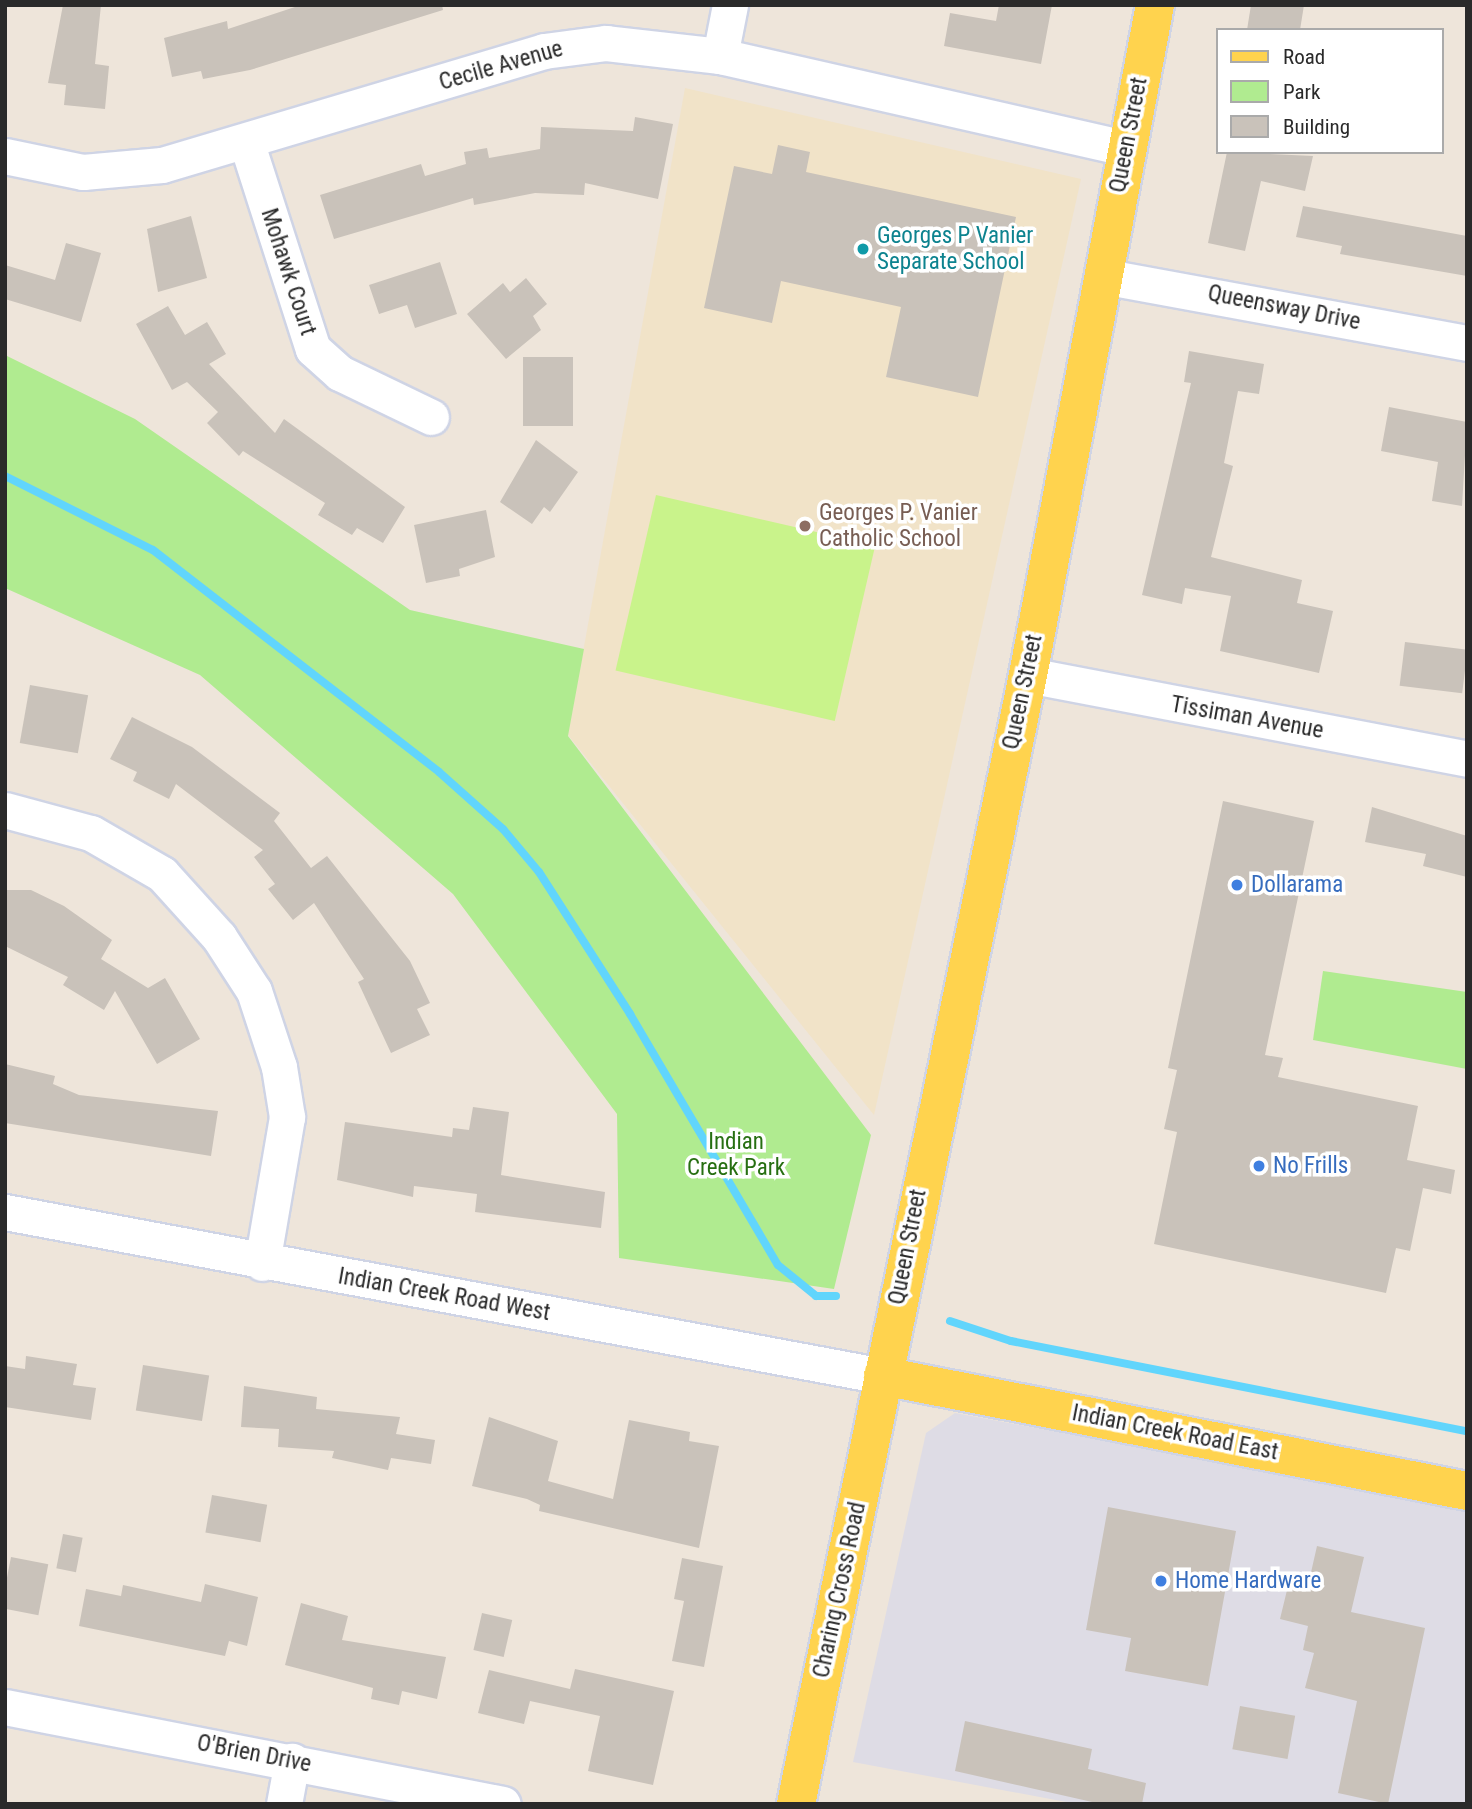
<!DOCTYPE html>
<html>
<head>
<meta charset="utf-8">
<style>
	body { margin:0 }
	#map { position:relative; width:1472px; height:1809px; overflow:hidden; background:#eee5da; font-family:"Roboto Condensed",sans-serif }
	div>[style] { position:absolute }
	.industrial>* { inset:0; background:#dedce5 }
	.education>* { inset:0; background:#f1e3c8 }
	.green>* { inset:0; background:#b0eb90 }
	.pitch>* { inset:0; background:#c9f38b; transform-origin:0 0 }
	.stream>* { height:8px; margin:-4px; padding:0 4px; transform-origin:4px; border-radius:4px; background:#61d5fc }
	.building>* { inset:0; background:#c9c2ba; transform-origin:0 0 }
	.roads { filter:drop-shadow(2px 0 #cfd4e5) drop-shadow(-2px 0 #cfd4e5) drop-shadow(0 2px #cfd4e5) drop-shadow(0 -2px #cfd4e5) }
	.minor>* { height:35px; margin:-17.5px; padding:0 17.5px; transform-origin:17.5px; border-radius:17.5px; background:#fff }
	.major>* { height:38px; margin:-19px; padding:0 19px; transform-origin:19px; border-radius:19px; background:#ffd34e }
	.dots>* { width:19px; height:19px; translate:-50% -50%; box-sizing:border-box; border:4px solid #fff; border-radius:50% }
	span { translate:-50% -50%; white-space:nowrap; text-align:center; line-height:1.15; -webkit-text-stroke:7px #fff; paint-order:stroke }
	.street-label { font-size:23px; color:#2a2a2a }
	.culture-label { font-size:23px; color:#0d838f }
	.left { translate:0 -50%; text-align:left }
	.education-label { font-size:23px; color:#785e54 }
	.shop-label { font-size:23px; color:#366cbe }
	.park-label { font-size:23px; color:#276f12 }
	.frame { position:absolute; inset:0; border:7px solid #2a2a2a; pointer-events:none }
	.legend { position:absolute; left:1216px; top:28px; width:228px; height:126px; box-sizing:border-box; background:#fff; border:2px solid #aaa; margin:0; padding:9px 12px; list-style:none; font-size:21px; color:#2a2a2a }
	.legend li { display:flex; align-items:center; gap:14px; height:35px }
	.legend b { width:35px; border:2px solid #aaa }
</style>
</head>
<body>
<div id="map">
	<div class="industrial">
		<i style="clip-path:polygon(955px 1413px,1467px 1508px,1467px 1804px,1077px 1804px,853px 1762px,926px 1433px)"></i>
	</div>
	<div class="education">
		<i style="clip-path:polygon(685px 88px,1081px 179px,874px 1115px,568px 735px)"></i>
	</div>
	<div class="green">
		<i style="clip-path:polygon(5px 355px,135px 419px,410px 610px,584px 649px,568px 736px,871px 1135px,834px 1289px,619px 1258px,617px 1114px,453px 894px,200px 675px,5px 588px)"></i>
		<i style="clip-path:polygon(1323px 971px,1467px 992px,1467px 1069px,1313px 1040px)"></i>
	</div>
	<div class="pitch">
		<i style="left:656px;top:495px;width:225px;height:180px;rotate:13deg"></i>
	</div>
	<div class="stream">
		<i style="left:5px;top:476px;width:165px;rotate:26.6deg"></i>
		<i style="left:153px;top:550px;width:362px;rotate:37.8deg"></i>
		<i style="left:439px;top:772px;width:86px;rotate:41.7deg"></i>
		<i style="left:503px;top:829px;width:56px;rotate:50.1deg"></i>
		<i style="left:539px;top:872px;width:169px;rotate:57.3deg"></i>
		<i style="left:630px;top:1014px;width:291px;rotate:59.5deg"></i>
		<i style="left:778px;top:1265px;width:49px;rotate:39.2deg"></i>
		<i style="left:816px;top:1296px;width:20px"></i>
		<i style="left:950px;top:1321px;width:64px;rotate:18.2deg"></i>
		<i style="left:1011px;top:1341px;width:465px;rotate:11.2deg"></i>
	</div>
	<div class="building">
		<i style="clip-path:polygon(63px 5px,101px 5px,95px 64px,109px 66px,105px 109px,64px 105px,66px 85px,48px 83px)"></i>
		<i style="clip-path:polygon(301px 5px,442px 5px,443px 10px,250px 70px,203px 79px,201px 71px,172px 77px,164px 38px,227px 21px,228px 29px)"></i>
		<i style="clip-path:polygon(999px 5px,1052px 5px,1041px 64px,944px 46px,950px 13px,996px 21px)"></i>
		<i style="clip-path:polygon(1251px 5px,1304px 5px,1300px 30px,1247px 30px)"></i>
		<i style="clip-path:polygon(635px 117px,673px 124px,658px 199px,585px 183px,584px 195px,535px 193px,474px 205px,473px 198px,334px 239px,320px 195px,421px 164px,425px 176px,466px 164px,464px 152px,487px 148px,489px 158px,540px 149px,541px 127px,633px 131px)"></i>
		<i style="clip-path:polygon(778px 145px,810px 152px,806px 172px,1016px 217px,978px 397px,886px 377px,901px 307px,781px 281px,772px 323px,704px 308px,734px 166px,772px 174px)"></i>
		<i style="clip-path:polygon(1227px 152px,1313px 156px,1305px 191px,1261px 181px,1245px 251px,1208px 243px)"></i>
		<i style="clip-path:polygon(1303px 206px,1467px 236px,1467px 276px,1340px 254px,1342px 246px,1296px 237px)"></i>
		<i style="clip-path:polygon(191px 216px,207px 278px,158px 292px,147px 229px)"></i>
		<i style="clip-path:polygon(66px 243px,101px 253px,81px 322px,5px 299px,5px 265px,55px 280px)"></i>
		<i style="clip-path:polygon(440px 262px,457px 314px,415px 328px,407px 305px,379px 314px,369px 285px)"></i>
		<i style="clip-path:polygon(526px 278px,547px 304px,533px 316px,541px 330px,506px 359px,467px 314px,503px 283px,510px 292px)"></i>
		<i style="clip-path:polygon(168px 306px,185px 335px,207px 322px,226px 354px,209px 364px,275px 433px,284px 419px,405px 507px,383px 543px,357px 528px,352px 535px,318px 515px,325px 503px,243px 451px,239px 456px,207px 423px,218px 412px,187px 382px,172px 390px,136px 324px)"></i>
		<i style="clip-path:polygon(1189px 351px,1264px 364px,1259px 394px,1238px 391px,1224px 463px,1233px 466px,1211px 557px,1302px 580px,1297px 603px,1333px 611px,1319px 673px,1220px 651px,1231px 596px,1185px 588px,1182px 604px,1142px 595px,1191px 383px,1184px 382px)"></i>
		<i style="left:573px;top:357px;width:69px;height:50px;rotate:90deg"></i>
		<i style="clip-path:polygon(1389px 407px,1467px 422px,1462px 506px,1432px 501px,1438px 462px,1381px 451px)"></i>
		<i style="clip-path:polygon(536px 440px,578px 472px,550px 512px,544px 507px,532px 524px,500px 502px)"></i>
		<i style="clip-path:polygon(486px 510px,495px 557px,459px 569px,460px 576px,426px 583px,414px 525px)"></i>
		<i style="left:1405px;top:642px;width:63px;height:44px;rotate:7deg"></i>
		<i style="left:30px;top:685px;width:59px;height:59px;rotate:10deg"></i>
		<i style="clip-path:polygon(132px 717px,192px 747px,280px 813px,274px 821px,311px 868px,327px 856px,410px 961px,430px 1003px,417px 1009px,430px 1035px,391px 1053px,358px 982px,364px 979px,314px 903px,293px 920px,268px 889px,275px 884px,254px 857px,263px 850px,176px 784px,169px 799px,133px 781px,137px 772px,110px 759px)"></i>
		<i style="clip-path:polygon(1223px 801px,1314px 821px,1265px 1055px,1283px 1058px,1278px 1077px,1418px 1106px,1407px 1160px,1455px 1170px,1451px 1194px,1423px 1188px,1410px 1251px,1396px 1248px,1386px 1293px,1154px 1244px,1177px 1132px,1164px 1129px,1177px 1070px,1168px 1068px)"></i>
		<i style="clip-path:polygon(1372px 807px,1467px 836px,1467px 877px,1423px 866px,1426px 854px,1365px 842px)"></i>
		<i style="clip-path:polygon(5px 890px,31px 890px,64px 906px,112px 940px,101px 959px,148px 988px,165px 978px,200px 1039px,157px 1064px,115px 991px,104px 1010px,63px 985px,68px 977px,5px 946px)"></i>
		<i style="clip-path:polygon(5px 1064px,55px 1076px,53px 1084px,79px 1095px,218px 1111px,211px 1156px,5px 1123px)"></i>
		<i style="clip-path:polygon(473px 1107px,509px 1112px,501px 1175px,605px 1192px,601px 1228px,475px 1212px,477px 1194px,414px 1186px,413px 1197px,337px 1180px,345px 1122px,452px 1137px,453px 1128px,469px 1130px)"></i>
		<i style="clip-path:polygon(26px 1356px,77px 1364px,73px 1385px,96px 1388px,91px 1420px,5px 1407px,5px 1366px,25px 1369px)"></i>
		<i style="left:143px;top:1365px;width:67px;height:46px;rotate:9deg"></i>
		<i style="clip-path:polygon(244px 1386px,317px 1397px,316px 1409px,400px 1417px,396px 1434px,435px 1440px,431px 1464px,391px 1458px,388px 1470px,332px 1458px,334px 1451px,278px 1447px,279px 1429px,241px 1427px)"></i>
		<i style="clip-path:polygon(489px 1417px,558px 1441px,548px 1481px,613px 1499px,629px 1420px,690px 1432px,689px 1441px,719px 1446px,699px 1548px,539px 1511px,540px 1505px,527px 1499px,472px 1486px)"></i>
		<i style="left:212px;top:1495px;width:56px;height:38px;rotate:10deg"></i>
		<i style="clip-path:polygon(1108px 1507px,1236px 1531px,1208px 1686px,1125px 1671px,1131px 1638px,1086px 1630px)"></i>
		<i style="left:63px;top:1534px;width:20px;height:35px;rotate:11deg"></i>
		<i style="clip-path:polygon(1317px 1546px,1364px 1557px,1351px 1612px,1425px 1628px,1388px 1804px,1338px 1793px,1357px 1701px,1305px 1688px,1314px 1653px,1303px 1650px,1308px 1626px,1280px 1619px,1288px 1586px,1307px 1590px)"></i>
		<i style="left:11px;top:1557px;width:38px;height:52px;rotate:11deg"></i>
		<i style="clip-path:polygon(682px 1558px,723px 1566px,704px 1667px,672px 1661px,684px 1601px,674px 1599px)"></i>
		<i style="clip-path:polygon(205px 1584px,258px 1597px,247px 1646px,229px 1641px,225px 1656px,79px 1626px,86px 1589px,121px 1596px,123px 1585px,201px 1602px)"></i>
		<i style="clip-path:polygon(301px 1603px,348px 1616px,342px 1640px,446px 1657px,437px 1699px,402px 1691px,399px 1705px,371px 1699px,373px 1688px,285px 1665px)"></i>
		<i style="left:482px;top:1613px;width:31px;height:38px;rotate:13deg"></i>
		<i style="clip-path:polygon(575px 1669px,674px 1691px,653px 1785px,588px 1771px,600px 1716px,530px 1701px,524px 1724px,478px 1713px,489px 1670px,570px 1689px)"></i>
		<i style="left:1240px;top:1706px;width:56px;height:44px;rotate:10deg"></i>
		<i style="clip-path:polygon(965px 1721px,1092px 1749px,1088px 1769px,1146px 1783px,1142px 1804px,1101px 1804px,955px 1771px)"></i>
	</div>
	<div class="roads">
		<div class="minor">
			<i style="left:720px;top:56px;width:52px;rotate:-78.9deg"></i>
			<i style="left:247px;top:144px;width:215px;rotate:72.2deg"></i>
			<i style="left:313px;top:349px;width:36px;rotate:42deg"></i>
			<i style="left:340px;top:373px;width:101px;rotate:25.8deg"></i>
			<i style="left:5px;top:156px;width:80px;rotate:11.6deg"></i>
			<i style="left:83px;top:172px;width:79px;rotate:-5.1deg"></i>
			<i style="left:162px;top:165px;width:399px;rotate:-16.6deg"></i>
			<i style="left:544px;top:51px;width:63px;rotate:-7.4deg"></i>
			<i style="left:606px;top:43px;width:115px;rotate:6.5deg"></i>
			<i style="left:720px;top:56px;width:416px;rotate:12.8deg"></i>
			<i style="left:1102px;top:276px;width:371px;rotate:10.4deg"></i>
			<i style="left:1028px;top:675px;width:447px;rotate:10.8deg"></i>
			<i style="left:5px;top:810px;width:89px;rotate:15deg"></i>
			<i style="left:91px;top:833px;width:82px;rotate:30deg"></i>
			<i style="left:162px;top:874px;width:85px;rotate:47.9deg"></i>
			<i style="left:219px;top:937px;width:64px;rotate:57.1deg"></i>
			<i style="left:254px;top:991px;width:80px;rotate:71.8deg"></i>
			<i style="left:279px;top:1067px;width:51px;rotate:80.9deg"></i>
			<i style="left:287px;top:1117px;width:148px;rotate:99.7deg"></i>
			<i style="left:5px;top:1212px;width:893px;rotate:10.58deg"></i>
			<i style="left:5px;top:1707px;width:507px;rotate:11.02deg"></i>
			<i style="left:284px;top:1804px;width:44px;rotate:-79.5deg"></i>
		</div>
		<div class="major">
			<i style="left:883px;top:1376px;width:595px;rotate:11.14deg"></i>
			<i style="left:796px;top:1804px;width:1153px;rotate:-78.39deg"></i>
			<i style="left:1028px;top:675px;width:682px;rotate:-79.27deg"></i>
		</div>
	</div>
	<div class="dots">
		<i style="left:863px;top:249px;background:#0f9aa8"></i>
		<i style="left:805px;top:526px;background:#8d6e63"></i>
		<i style="left:1237px;top:885px;background:#3f7fe0"></i>
		<i style="left:1259px;top:1166px;background:#3f7fe0"></i>
		<i style="left:1161px;top:1581px;background:#3f7fe0"></i>
	</div>
	<div class="street-label">
		<span style="left:501px;top:66px;rotate:-16deg">Cecile Avenue</span>
		<span style="left:1129px;top:135px;rotate:-79deg">Queen Street</span>
		<span style="left:288px;top:272px;rotate:72deg">Mohawk Court</span>
		<span style="left:1284px;top:308px;rotate:11deg">Queensway Drive</span>
		<span style="left:1023px;top:692px;rotate:-78deg">Queen Street</span>
		<span style="left:1247px;top:718px;rotate:10deg">Tissiman Avenue</span>
		<span style="left:908px;top:1247px;rotate:-79deg">Queen Street</span>
		<span style="left:444px;top:1295px;rotate:10deg">Indian Creek Road West</span>
		<span style="left:1175px;top:1433px;rotate:11deg">Indian Creek Road East</span>
		<span style="left:840px;top:1590px;rotate:-78deg">Charing Cross Road</span>
		<span style="left:254px;top:1754px;rotate:11deg">O'Brien Drive</span>
	</div>
	<div class="culture-label">
		<span class="left" style="left:877px;top:249px">Georges P Vanier<br>Separate School</span>
	</div>
	<div class="education-label">
		<span class="left" style="left:819px;top:526px">Georges P. Vanier<br>Catholic School</span>
	</div>
	<div class="shop-label">
		<span class="left" style="left:1251px;top:885px">Dollarama</span>
		<span class="left" style="left:1273px;top:1166px">No Frills</span>
		<span class="left" style="left:1175px;top:1581px">Home Hardware</span>
	</div>
	<div class="park-label">
		<span style="left:736px;top:1155px">Indian<br>Creek Park</span>
	</div>
	<div class="frame"></div>
	<ul class="legend">
	<li><b style="height:9px;background:#ffd34e"></b>Road</li>
	<li><b style="height:19px;background:#b0eb90"></b>Park</li>
	<li><b style="height:19px;background:#c9c2ba"></b>Building</li>
	</ul>
</div>
</body>
</html>
